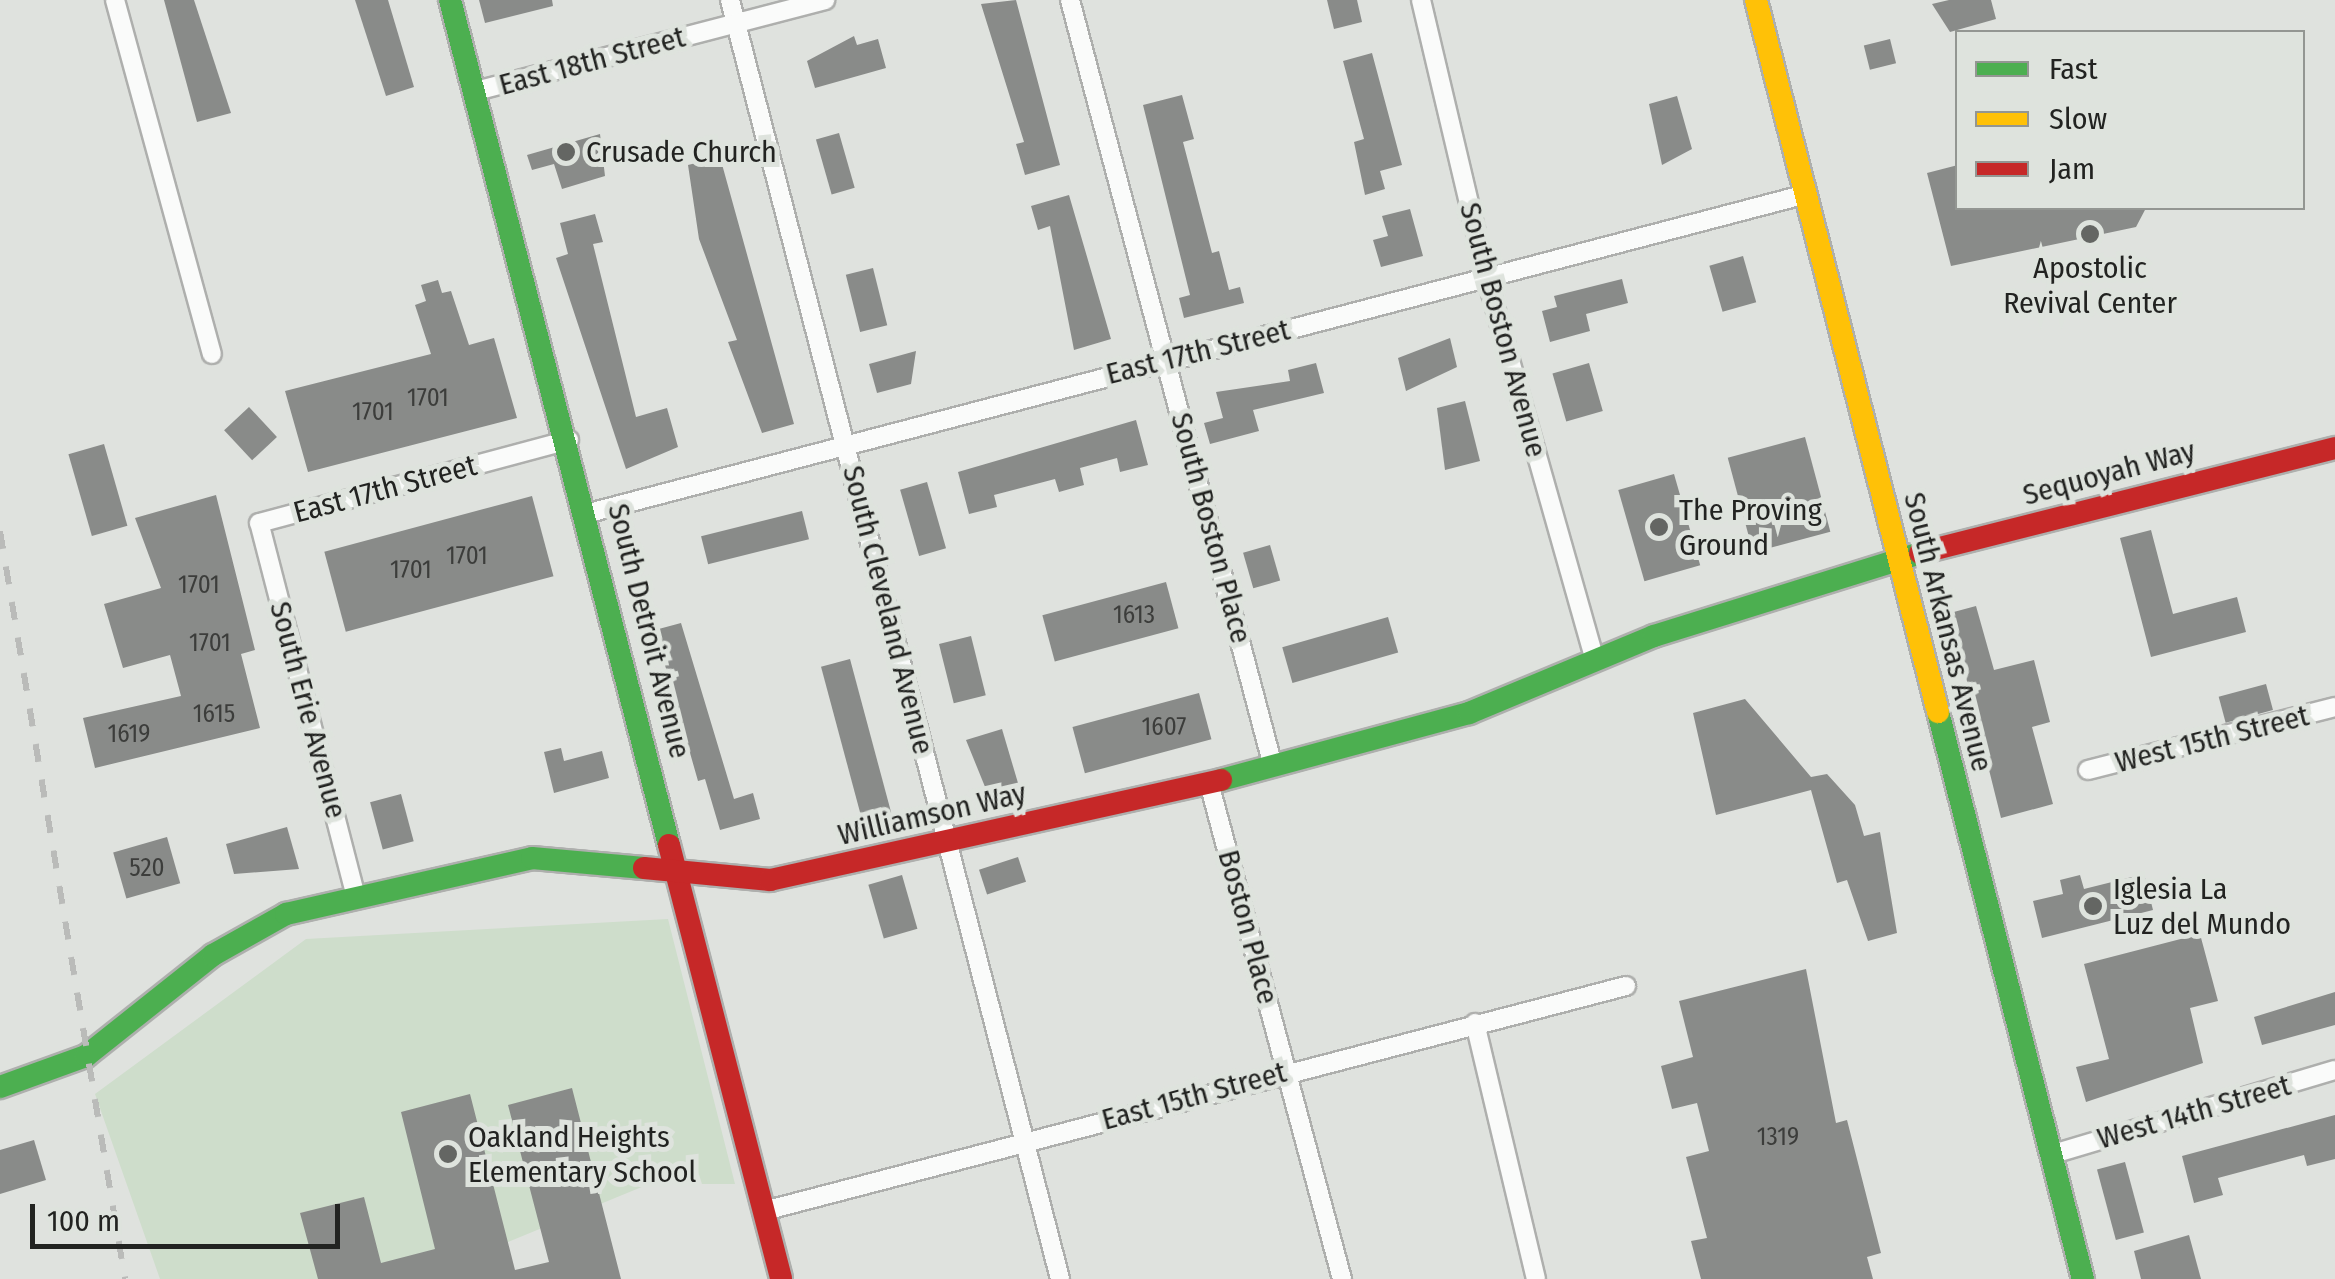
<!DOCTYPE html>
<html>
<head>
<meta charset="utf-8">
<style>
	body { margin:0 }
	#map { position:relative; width:2335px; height:1279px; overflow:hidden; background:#dfe2de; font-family:"Fira Sans Condensed",sans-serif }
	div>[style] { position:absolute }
	.green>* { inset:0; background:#ceddcb }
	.building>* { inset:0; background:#898b89; transform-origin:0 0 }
	.roads { filter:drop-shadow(2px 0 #aeafad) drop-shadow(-2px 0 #aeafad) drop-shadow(0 2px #aeafad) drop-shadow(0 -2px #aeafad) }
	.street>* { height:18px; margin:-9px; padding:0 9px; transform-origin:9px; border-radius:9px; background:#fafbfa }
	.fast>* { height:22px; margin:-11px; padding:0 11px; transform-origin:11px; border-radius:11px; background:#4caf50 }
	.slow>* { height:22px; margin:-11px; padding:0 11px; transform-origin:11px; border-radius:11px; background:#ffc107 }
	.jam>* { height:22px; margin:-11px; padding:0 11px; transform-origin:11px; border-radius:11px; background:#c62828 }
	.rail>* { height:6px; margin-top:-3px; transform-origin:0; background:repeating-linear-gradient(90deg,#babbb9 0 18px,transparent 0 36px) }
	.dots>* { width:28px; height:28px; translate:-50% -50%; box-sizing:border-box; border:5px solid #dee3dd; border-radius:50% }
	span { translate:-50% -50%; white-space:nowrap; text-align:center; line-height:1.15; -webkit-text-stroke:10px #dee3dd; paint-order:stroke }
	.number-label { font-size:25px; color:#3c3d3b }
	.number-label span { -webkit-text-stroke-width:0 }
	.street-label { font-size:30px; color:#222321 }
	.poi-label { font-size:30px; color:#222321 }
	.left { translate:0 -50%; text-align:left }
	.legend { position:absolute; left:1955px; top:30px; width:350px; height:180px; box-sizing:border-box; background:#dee3dd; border:2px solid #939692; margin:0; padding:12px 18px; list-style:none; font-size:30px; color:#222321 }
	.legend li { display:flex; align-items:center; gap:20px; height:50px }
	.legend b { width:50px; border:2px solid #939692 }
	.scale { position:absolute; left:30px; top:1204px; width:310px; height:45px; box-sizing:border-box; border:5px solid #222321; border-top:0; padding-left:12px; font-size:30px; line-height:35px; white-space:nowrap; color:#222321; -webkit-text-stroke:8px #dee3dd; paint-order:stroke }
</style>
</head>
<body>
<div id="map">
	<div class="green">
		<i style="clip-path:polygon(668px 919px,735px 1184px,649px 1184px,418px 1279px,160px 1279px,95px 1094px,306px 939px)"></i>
	</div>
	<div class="building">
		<i style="clip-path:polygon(164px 0,194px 0,231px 113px,197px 122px)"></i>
		<i style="clip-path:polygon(355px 0,388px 0,414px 87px,386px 96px)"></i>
		<i style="clip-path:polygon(479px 0,552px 0,553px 6px,485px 23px)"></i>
		<i style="clip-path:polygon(1016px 0,1060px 165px,1025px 175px,1016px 144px,1024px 142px,981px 4px)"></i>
		<i style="clip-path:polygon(1327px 0,1357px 0,1362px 22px,1334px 29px)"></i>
		<i style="clip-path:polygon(1949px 0,1991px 0,1996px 19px,1950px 32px,1932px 4px)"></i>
		<i style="clip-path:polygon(854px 36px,857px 45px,878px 39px,886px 68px,815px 88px,807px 61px)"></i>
		<i style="left:1890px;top:39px;width:25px;height:27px;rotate:76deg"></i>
		<i style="clip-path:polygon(1372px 53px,1402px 165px,1380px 171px,1385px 189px,1365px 195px,1354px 142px,1364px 139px,1343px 61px)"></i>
		<i style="clip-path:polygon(1182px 95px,1194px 139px,1183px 142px,1212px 253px,1219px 251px,1229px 290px,1240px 287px,1244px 303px,1184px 318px,1179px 298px,1190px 295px,1143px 105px)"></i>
		<i style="clip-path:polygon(1677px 96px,1692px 149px,1662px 165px,1649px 104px)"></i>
		<i style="left:839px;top:133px;width:57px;height:24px;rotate:74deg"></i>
		<i style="clip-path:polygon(600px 134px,605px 176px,562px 189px,554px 164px,532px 170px,527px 155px)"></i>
		<i style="clip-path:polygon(720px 157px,794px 424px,762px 433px,728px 342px,737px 340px,699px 239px,688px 165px)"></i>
		<i style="clip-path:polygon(1958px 165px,1958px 208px,2146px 208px,2136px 227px,1951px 266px,1927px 173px)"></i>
		<i style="clip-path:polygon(1069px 195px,1111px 339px,1074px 350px,1050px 226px,1038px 230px,1031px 206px)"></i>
		<i style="clip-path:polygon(1410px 209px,1423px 256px,1381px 267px,1373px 240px,1388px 236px,1382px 216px)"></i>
		<i style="clip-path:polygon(595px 214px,603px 242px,593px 244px,636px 417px,667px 408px,678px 447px,626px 469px,556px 258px,568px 254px,560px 223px)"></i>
		<i style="left:1743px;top:256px;width:48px;height:35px;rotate:74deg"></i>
		<i style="left:873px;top:268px;width:59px;height:28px;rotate:76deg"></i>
		<i style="clip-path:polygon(1622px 279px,1628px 303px,1586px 314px,1590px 331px,1550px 342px,1542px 311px,1557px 307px,1554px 296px)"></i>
		<i style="clip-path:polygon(438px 280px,442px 293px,451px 291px,469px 345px,494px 338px,517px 418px,308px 472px,285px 391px,431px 354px,415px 305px,426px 301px,421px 285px)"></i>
		<i style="clip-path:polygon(1450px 338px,1457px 367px,1406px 391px,1398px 358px)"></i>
		<i style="clip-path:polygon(916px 351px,911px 384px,877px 393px,869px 364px)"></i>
		<i style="clip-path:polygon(1316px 363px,1324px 393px,1253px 410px,1259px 431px,1210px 444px,1204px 423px,1223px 418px,1216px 392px,1290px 381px,1288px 370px)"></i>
		<i style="left:1589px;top:363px;width:50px;height:38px;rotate:74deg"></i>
		<i style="clip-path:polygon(1465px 401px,1480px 461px,1445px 470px,1437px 408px)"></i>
		<i style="left:249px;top:407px;width:41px;height:34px;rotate:47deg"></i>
		<i style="clip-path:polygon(1136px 420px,1148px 465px,1120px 472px,1117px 458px,1080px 468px,1084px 485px,1059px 492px,1055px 479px,994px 495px,997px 507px,969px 514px,958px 472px)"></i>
		<i style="left:1805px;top:437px;width:98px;height:80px;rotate:75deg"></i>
		<i style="left:104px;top:444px;width:85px;height:37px;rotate:74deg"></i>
		<i style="left:1674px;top:474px;width:95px;height:58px;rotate:74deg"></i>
		<i style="left:927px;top:482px;width:69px;height:28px;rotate:74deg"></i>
		<i style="clip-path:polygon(216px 495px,255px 650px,241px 654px,260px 728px,95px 768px,83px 718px,181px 696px,170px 655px,123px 668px,104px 604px,161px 588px,135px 518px)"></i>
		<i style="left:532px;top:496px;width:83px;height:215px;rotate:75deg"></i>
		<i style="left:802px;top:511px;width:29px;height:104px;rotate:76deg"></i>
		<i style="clip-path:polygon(2151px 530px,2173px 614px,2237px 597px,2246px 632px,2151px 657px,2120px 538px)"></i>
		<i style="left:1270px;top:545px;width:37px;height:28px;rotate:74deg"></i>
		<i style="left:1166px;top:582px;width:48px;height:128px;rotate:75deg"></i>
		<i style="clip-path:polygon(1976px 606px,1994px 670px,2034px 660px,2050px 722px,2032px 727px,2053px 804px,2001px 818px,1950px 613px)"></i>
		<i style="left:1388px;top:617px;width:37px;height:110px;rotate:74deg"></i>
		<i style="clip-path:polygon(681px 623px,734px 799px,753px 793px,760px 819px,720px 830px,705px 779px,698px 781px,655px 630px)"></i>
		<i style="left:971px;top:636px;width:61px;height:33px;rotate:76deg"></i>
		<i style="left:850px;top:659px;width:166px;height:30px;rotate:75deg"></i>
		<i style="left:2266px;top:684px;width:27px;height:49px;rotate:75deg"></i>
		<i style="left:1199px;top:693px;width:48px;height:131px;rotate:75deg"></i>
		<i style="clip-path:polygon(1745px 699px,1811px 777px,1827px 774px,1855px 805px,1864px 836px,1880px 832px,1897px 933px,1868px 941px,1847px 880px,1837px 883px,1811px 790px,1716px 815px,1693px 713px)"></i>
		<i style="clip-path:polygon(1002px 729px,1023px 800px,994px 809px,966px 740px)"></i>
		<i style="clip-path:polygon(561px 748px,564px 761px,602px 751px,609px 778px,554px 793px,544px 752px)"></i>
		<i style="left:401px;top:794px;width:49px;height:32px;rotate:75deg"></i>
		<i style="clip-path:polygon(287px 827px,299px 869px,234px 874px,226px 844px)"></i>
		<i style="left:167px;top:837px;width:48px;height:56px;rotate:74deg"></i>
		<i style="left:1018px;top:857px;width:26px;height:41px;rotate:72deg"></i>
		<i style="clip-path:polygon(2144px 874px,2153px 910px,2042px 938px,2033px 901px,2063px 894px,2060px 880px,2080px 875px,2084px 889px)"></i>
		<i style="left:902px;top:875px;width:56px;height:35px;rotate:74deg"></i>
		<i style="clip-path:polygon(2200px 934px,2218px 1001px,2190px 1008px,2203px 1063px,2086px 1102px,2076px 1067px,2109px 1059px,2084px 964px)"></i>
		<i style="clip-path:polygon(1806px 969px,1836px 1123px,1847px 1120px,1881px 1253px,1867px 1257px,1873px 1279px,1701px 1279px,1691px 1241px,1707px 1238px,1686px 1157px,1709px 1151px,1697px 1103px,1672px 1109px,1661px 1066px,1693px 1057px,1679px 1001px)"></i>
		<i style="clip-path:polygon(2335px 992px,2335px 1025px,2262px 1045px,2254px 1017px)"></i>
		<i style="clip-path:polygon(572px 1088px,621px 1279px,318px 1279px,300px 1213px,364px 1197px,381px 1263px,435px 1249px,401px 1112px,470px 1094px,515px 1270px,549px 1262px,508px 1105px)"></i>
		<i style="clip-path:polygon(2335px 1115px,2335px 1159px,2307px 1166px,2304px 1155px,2218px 1178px,2223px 1195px,2194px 1203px,2182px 1156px)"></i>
		<i style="clip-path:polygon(34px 1140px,46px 1180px,0 1194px,0 1150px)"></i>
		<i style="left:2125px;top:1162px;width:73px;height:29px;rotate:75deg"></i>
		<i style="clip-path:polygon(2189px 1235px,2201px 1279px,2141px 1279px,2134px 1251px)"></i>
	</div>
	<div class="roads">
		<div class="street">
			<i style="left:115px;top:0;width:367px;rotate:74.7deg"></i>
			<i style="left:730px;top:0;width:1321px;rotate:75.53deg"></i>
			<i style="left:1070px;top:0;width:792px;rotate:75.16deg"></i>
			<i style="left:1421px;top:0;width:287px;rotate:76.7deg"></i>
			<i style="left:1487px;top:279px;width:393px;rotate:74.2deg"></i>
			<i style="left:476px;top:91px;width:361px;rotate:-14.6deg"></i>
			<i style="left:589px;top:513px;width:1259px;rotate:-14.68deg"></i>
			<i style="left:2088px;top:770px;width:255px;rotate:-14.3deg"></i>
			<i style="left:1209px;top:783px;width:514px;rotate:74.99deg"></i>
			<i style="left:356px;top:897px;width:386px;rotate:-104.5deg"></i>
			<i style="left:259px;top:523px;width:321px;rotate:-15deg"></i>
			<i style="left:1475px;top:1023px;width:263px;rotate:76.6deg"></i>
			<i style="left:2053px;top:1154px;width:294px;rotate:-16.6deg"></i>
			<i style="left:764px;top:1211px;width:891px;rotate:-14.63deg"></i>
		</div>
		<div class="fast">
			<i style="left:450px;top:0;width:873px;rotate:75.47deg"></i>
			<i style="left:1938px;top:712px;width:585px;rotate:75.66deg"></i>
			<i style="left:1221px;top:780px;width:257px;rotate:-15.1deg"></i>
			<i style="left:1469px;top:713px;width:200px;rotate:-22.6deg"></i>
			<i style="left:1654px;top:636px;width:279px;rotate:-17.3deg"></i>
			<i style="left:0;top:1087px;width:91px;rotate:-19.8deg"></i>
			<i style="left:86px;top:1056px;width:162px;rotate:-38.5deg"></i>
			<i style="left:213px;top:955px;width:84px;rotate:-29.3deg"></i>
			<i style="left:286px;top:914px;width:252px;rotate:-12.8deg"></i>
			<i style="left:532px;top:858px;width:112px;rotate:5.1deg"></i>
		</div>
		<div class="slow">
			<i style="left:1756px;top:0;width:735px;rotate:75.66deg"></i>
		</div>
		<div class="jam">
			<i style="left:1920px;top:553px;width:428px;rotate:-14.2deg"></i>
			<i style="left:669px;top:845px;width:448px;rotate:75.5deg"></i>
			<i style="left:644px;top:868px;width:127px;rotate:5.4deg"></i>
			<i style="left:770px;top:880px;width:462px;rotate:-12.5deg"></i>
		</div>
	</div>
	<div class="rail">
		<i style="left:0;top:531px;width:758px;rotate:80.51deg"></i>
	</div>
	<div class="dots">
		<i style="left:566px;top:152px;background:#646663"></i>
		<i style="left:2090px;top:234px;background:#646663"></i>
		<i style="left:1659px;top:527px;background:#646663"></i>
		<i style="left:2093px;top:906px;background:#646663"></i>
		<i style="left:448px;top:1154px;background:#646663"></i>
	</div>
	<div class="number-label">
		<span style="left:428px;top:398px">1701</span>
		<span style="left:373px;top:412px">1701</span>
		<span style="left:467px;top:556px">1701</span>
		<span style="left:411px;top:570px">1701</span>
		<span style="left:199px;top:585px">1701</span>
		<span style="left:1134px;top:615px">1613</span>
		<span style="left:210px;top:643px">1701</span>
		<span style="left:214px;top:714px">1615</span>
		<span style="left:1164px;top:727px">1607</span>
		<span style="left:129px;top:734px">1619</span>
		<span style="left:147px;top:868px">520</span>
		<span style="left:1778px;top:1137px">1319</span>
	</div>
	<div class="street-label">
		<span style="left:592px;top:61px;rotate:-15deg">East 18th Street</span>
		<span style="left:1503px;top:330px;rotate:75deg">South Boston Avenue</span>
		<span style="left:1198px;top:352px;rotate:-14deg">East 17th Street</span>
		<span style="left:2109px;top:473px;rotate:-15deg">Sequoyah Way</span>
		<span style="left:385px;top:489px;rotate:-15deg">East 17th Street</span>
		<span style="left:1211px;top:528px;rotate:75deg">South Boston Place</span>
		<span style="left:888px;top:610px;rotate:76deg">South Cleveland Avenue</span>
		<span style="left:649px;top:631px;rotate:76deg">South Detroit Avenue</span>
		<span style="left:1948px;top:632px;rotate:76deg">South Arkansas Avenue</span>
		<span style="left:308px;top:710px;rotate:75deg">South Erie Avenue</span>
		<span style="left:2212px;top:739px;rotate:-14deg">West 15th Street</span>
		<span style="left:932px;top:814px;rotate:-13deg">Williamson Way</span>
		<span style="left:1248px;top:927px;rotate:75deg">Boston Place</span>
		<span style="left:1194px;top:1096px;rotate:-15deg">East 15th Street</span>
		<span style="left:2194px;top:1112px;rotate:-16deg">West 14th Street</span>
	</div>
	<div class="poi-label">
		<span class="left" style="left:586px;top:152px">Crusade Church</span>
		<span style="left:2090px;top:285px">Apostolic<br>Revival Center</span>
		<span class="left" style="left:1679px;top:527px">The Proving<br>Ground</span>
		<span class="left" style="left:2113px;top:906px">Iglesia La<br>Luz del Mundo</span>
		<span class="left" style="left:468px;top:1154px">Oakland Heights<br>Elementary School</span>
	</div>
	<ul class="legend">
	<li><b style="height:12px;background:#4caf50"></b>Fast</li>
	<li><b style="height:12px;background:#ffc107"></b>Slow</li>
	<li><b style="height:12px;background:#c62828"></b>Jam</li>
	</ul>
	<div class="scale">100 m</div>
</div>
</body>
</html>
